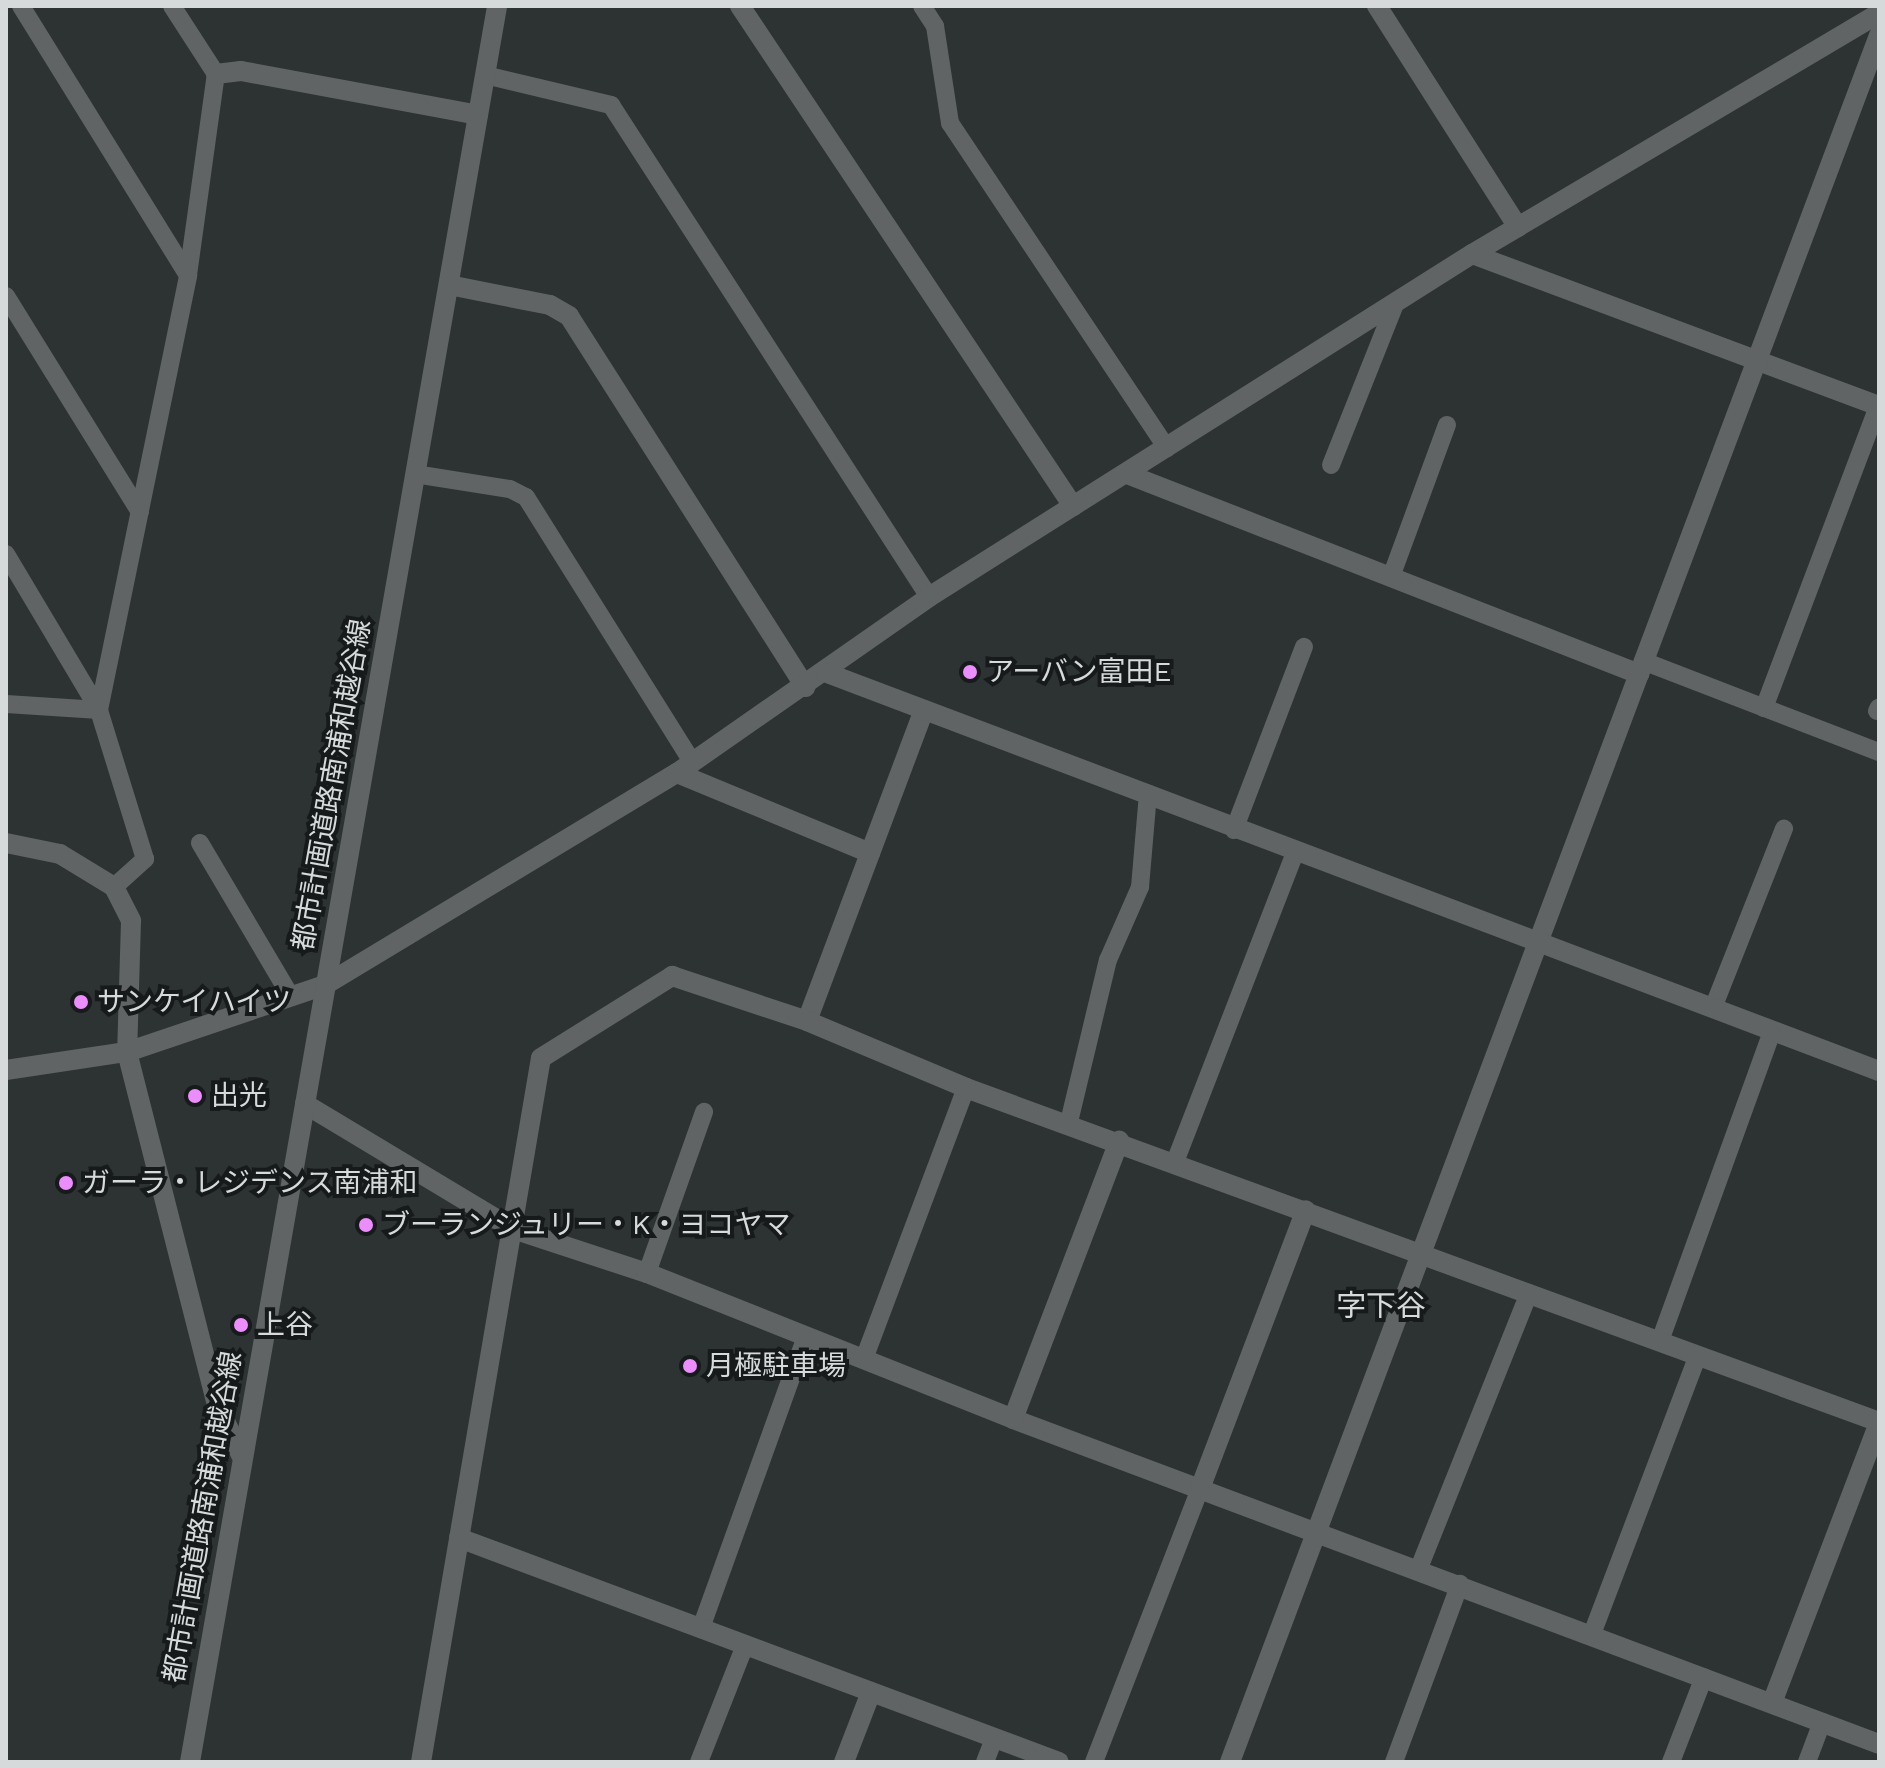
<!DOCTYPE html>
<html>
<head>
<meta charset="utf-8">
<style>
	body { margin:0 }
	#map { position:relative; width:1885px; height:1768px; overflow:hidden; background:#2d3332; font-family:"Work Sans","Noto Sans JP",sans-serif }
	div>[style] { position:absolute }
	.service>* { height:18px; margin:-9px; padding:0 9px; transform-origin:9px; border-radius:9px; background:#616464 }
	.minor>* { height:20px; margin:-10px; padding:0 10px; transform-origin:10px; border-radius:10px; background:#616464 }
	.tertiary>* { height:20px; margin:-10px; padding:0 10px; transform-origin:10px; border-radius:10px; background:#616464 }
	.dots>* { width:22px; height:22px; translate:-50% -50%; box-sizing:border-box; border:4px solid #171a1a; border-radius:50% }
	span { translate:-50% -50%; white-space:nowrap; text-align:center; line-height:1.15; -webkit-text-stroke:8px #171a1a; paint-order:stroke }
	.poi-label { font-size:28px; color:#d6dada }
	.left { translate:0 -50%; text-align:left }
	.street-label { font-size:28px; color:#d6dada }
	.neighbourhood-label { font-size:30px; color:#d6dada }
	.frame { position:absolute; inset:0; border:8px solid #d6dada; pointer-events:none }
</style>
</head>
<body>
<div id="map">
	<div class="service">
		<i style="left:21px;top:6px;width:317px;rotate:58.2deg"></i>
		<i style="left:922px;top:6px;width:24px;rotate:57deg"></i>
		<i style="left:935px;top:26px;width:98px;rotate:81.2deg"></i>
		<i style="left:950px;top:123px;width:391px;rotate:56.3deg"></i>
		<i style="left:485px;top:75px;width:130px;rotate:13.4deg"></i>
		<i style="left:611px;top:105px;width:586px;rotate:57.12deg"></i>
		<i style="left:6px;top:296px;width:254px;rotate:58.2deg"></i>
		<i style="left:1331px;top:465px;width:173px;rotate:-68.3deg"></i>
		<i style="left:415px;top:474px;width:96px;rotate:9deg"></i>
		<i style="left:510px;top:489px;width:18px;rotate:27deg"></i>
		<i style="left:526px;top:497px;width:314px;rotate:57.9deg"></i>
		<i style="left:6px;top:554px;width:182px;rotate:59.2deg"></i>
		<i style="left:99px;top:710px;width:93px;rotate:-176.3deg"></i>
		<i style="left:1391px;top:577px;width:162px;rotate:-69.8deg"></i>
		<i style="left:1643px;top:661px;width:253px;rotate:21.1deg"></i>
		<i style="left:1764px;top:708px;width:323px;rotate:-69.3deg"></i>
		<i style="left:1877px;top:711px;width:4px;rotate:-63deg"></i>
		<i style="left:1234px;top:830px;width:196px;rotate:-69.1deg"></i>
		<i style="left:200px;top:843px;width:179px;rotate:59.4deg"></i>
		<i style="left:114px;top:887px;width:42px;rotate:-42.1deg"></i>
		<i style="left:145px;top:859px;width:156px;rotate:-107.2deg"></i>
		<i style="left:99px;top:710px;width:444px;rotate:-78.4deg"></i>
		<i style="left:188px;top:275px;width:203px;rotate:-82.1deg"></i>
		<i style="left:216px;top:74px;width:81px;rotate:-122.9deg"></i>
		<i style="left:1713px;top:1008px;width:193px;rotate:-68.4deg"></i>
		<i style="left:1069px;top:1122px;width:167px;rotate:-76.5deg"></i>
		<i style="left:1108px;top:960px;width:80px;rotate:-66.3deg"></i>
		<i style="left:1140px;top:887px;width:94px;rotate:-85.1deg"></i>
		<i style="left:1175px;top:1162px;width:331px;rotate:-68.8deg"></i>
		<i style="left:647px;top:1273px;width:171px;rotate:-70.5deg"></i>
		<i style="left:1660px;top:1341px;width:329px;rotate:-70.1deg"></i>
		<i style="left:864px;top:1359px;width:290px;rotate:-69.4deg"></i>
		<i style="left:1419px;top:1568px;width:296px;rotate:-68.2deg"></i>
		<i style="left:701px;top:1628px;width:309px;rotate:-70.2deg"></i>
		<i style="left:1592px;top:1634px;width:298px;rotate:-69.2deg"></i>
		<i style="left:699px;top:1762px;width:126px;rotate:-68.5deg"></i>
		<i style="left:985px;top:1762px;width:26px;rotate:-69deg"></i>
		<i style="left:1094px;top:1762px;width:296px;rotate:-68.8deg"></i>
		<i style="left:1394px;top:1762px;width:190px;rotate:-69.7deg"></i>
		<i style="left:1671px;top:1762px;width:91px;rotate:-68.8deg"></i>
		<i style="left:1807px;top:1762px;width:43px;rotate:-69.4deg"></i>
	</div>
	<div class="minor">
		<i style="left:740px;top:6px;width:601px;rotate:56.34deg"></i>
		<i style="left:1377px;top:6px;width:262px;rotate:57.5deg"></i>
		<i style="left:216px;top:74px;width:25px;rotate:-7deg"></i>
		<i style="left:241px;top:71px;width:241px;rotate:10.5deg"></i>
		<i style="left:1472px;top:254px;width:434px;rotate:20.5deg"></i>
		<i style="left:449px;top:285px;width:103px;rotate:11.2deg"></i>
		<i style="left:550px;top:305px;width:22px;rotate:30deg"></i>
		<i style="left:569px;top:316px;width:440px;rotate:57.5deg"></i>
		<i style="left:1127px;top:474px;width:550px;rotate:21.34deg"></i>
		<i style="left:677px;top:773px;width:209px;rotate:22.5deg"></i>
		<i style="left:6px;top:843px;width:55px;rotate:11.5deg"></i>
		<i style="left:60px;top:854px;width:63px;rotate:31.4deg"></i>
		<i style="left:114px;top:887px;width:38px;rotate:63deg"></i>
		<i style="left:131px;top:921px;width:131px;rotate:91.7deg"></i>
		<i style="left:127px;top:1052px;width:363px;rotate:75.7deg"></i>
		<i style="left:217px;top:1404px;width:56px;rotate:64.8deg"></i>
		<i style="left:807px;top:1021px;width:332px;rotate:-69.4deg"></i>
		<i style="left:6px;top:1070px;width:122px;rotate:-8.5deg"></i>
		<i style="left:127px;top:1052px;width:209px;rotate:-18.7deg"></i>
		<i style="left:325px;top:985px;width:411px;rotate:-31.1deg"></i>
		<i style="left:677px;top:773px;width:307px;rotate:-34.9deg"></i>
		<i style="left:929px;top:597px;width:642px;rotate:-32.28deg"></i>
		<i style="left:1472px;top:254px;width:473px;rotate:-30.6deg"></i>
		<i style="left:305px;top:1104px;width:243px;rotate:31deg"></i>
		<i style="left:513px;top:1229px;width:141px;rotate:18.2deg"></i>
		<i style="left:647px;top:1273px;width:394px;rotate:21.7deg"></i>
		<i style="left:1013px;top:1419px;width:925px;rotate:20.57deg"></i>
		<i style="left:1013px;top:1419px;width:298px;rotate:-69.1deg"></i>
		<i style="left:1201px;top:1486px;width:295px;rotate:-69.2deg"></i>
		<i style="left:459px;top:1538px;width:640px;rotate:20.47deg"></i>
		<i style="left:1772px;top:1703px;width:300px;rotate:-69.1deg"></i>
		<i style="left:421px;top:1762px;width:714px;rotate:-80.33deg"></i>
		<i style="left:541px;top:1058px;width:155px;rotate:-32deg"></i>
		<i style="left:672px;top:976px;width:142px;rotate:18.4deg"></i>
		<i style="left:807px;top:1021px;width:173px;rotate:22.8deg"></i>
		<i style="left:966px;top:1088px;width:972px;rotate:20.09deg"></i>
		<i style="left:844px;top:1762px;width:75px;rotate:-68.9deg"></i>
		<i style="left:1230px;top:1762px;width:1845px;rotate:-69.4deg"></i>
	</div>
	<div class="tertiary">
		<i style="left:827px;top:673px;width:1125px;rotate:20.72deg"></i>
		<i style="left:190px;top:1762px;width:1783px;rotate:-80.08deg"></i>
	</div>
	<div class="dots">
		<i style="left:970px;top:672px;background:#eb8dfc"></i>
		<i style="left:81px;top:1002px;background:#eb8dfc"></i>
		<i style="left:195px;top:1096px;background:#eb8dfc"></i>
		<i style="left:66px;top:1183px;background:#eb8dfc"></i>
		<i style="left:366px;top:1225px;background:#eb8dfc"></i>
		<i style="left:241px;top:1325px;background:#eb8dfc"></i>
		<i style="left:690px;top:1366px;background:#eb8dfc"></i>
	</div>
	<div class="poi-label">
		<span class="left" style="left:986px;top:672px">アーバン富田E</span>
		<span class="left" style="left:97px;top:1002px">サンケイハイツ</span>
		<span class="left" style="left:211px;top:1096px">出光</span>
		<span class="left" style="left:82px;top:1183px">ガーラ・レジデンス南浦和</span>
		<span class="left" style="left:382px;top:1225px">ブーランジュリー・K・ヨコヤマ</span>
		<span class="left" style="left:257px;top:1325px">上谷</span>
		<span class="left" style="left:706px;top:1366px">月極駐車場</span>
	</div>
	<div class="street-label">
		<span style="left:332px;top:785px;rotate:-80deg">都市計画道路南浦和越谷線</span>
		<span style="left:203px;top:1517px;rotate:-80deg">都市計画道路南浦和越谷線</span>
	</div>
	<div class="neighbourhood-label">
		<span style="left:1381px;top:1306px">字下谷</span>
	</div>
	<div class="frame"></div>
</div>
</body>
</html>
